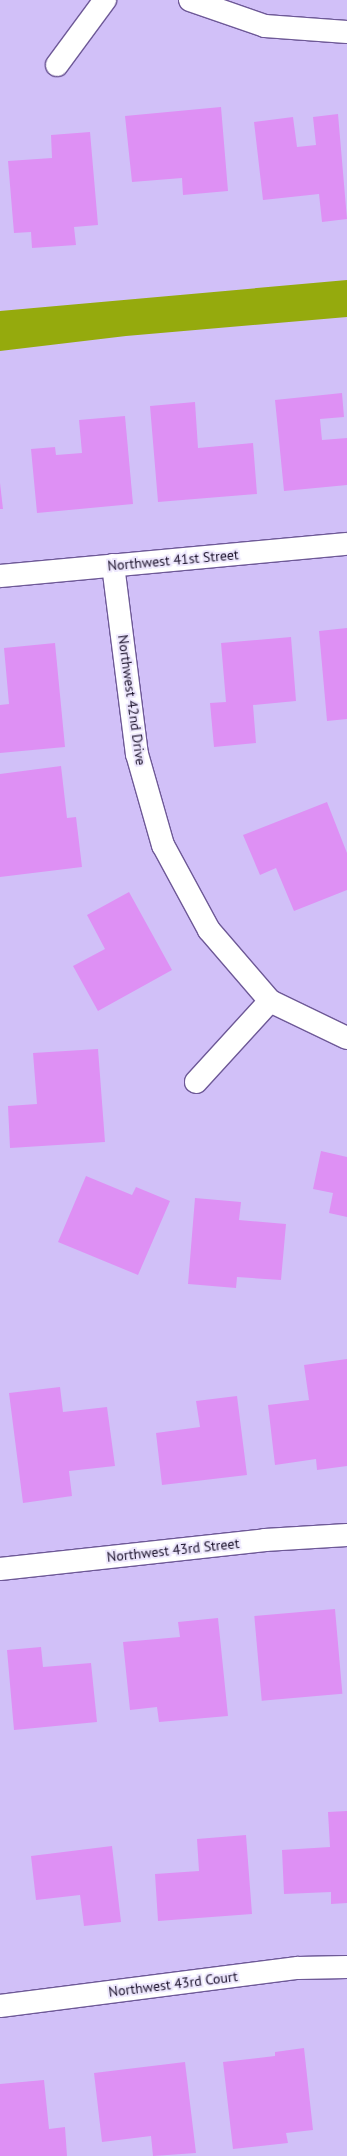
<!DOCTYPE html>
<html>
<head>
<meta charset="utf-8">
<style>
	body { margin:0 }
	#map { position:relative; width:347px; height:2156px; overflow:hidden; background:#d1c0f8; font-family:"PT Sans",sans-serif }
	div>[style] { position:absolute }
	.water>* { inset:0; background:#95aa0d }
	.building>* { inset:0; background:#de90f4; transform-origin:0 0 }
	.roads { filter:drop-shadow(1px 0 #6e5997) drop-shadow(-1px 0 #6e5997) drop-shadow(0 1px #6e5997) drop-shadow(0 -1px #6e5997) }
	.minor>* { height:22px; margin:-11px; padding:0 11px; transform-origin:11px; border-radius:11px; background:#fff }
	span { translate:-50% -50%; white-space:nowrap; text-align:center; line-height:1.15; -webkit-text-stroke:4px #ede7fd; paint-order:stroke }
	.street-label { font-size:14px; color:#180f28 }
</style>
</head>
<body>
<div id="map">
	<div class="water">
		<i style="clip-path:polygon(347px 280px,347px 317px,126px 336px,0 351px,0 311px)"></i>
	</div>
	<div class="building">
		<i style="clip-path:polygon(221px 107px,228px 191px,183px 195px,182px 178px,132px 182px,125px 116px)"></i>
		<i style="clip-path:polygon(338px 114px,347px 219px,322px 222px,319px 194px,263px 200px,254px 122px,293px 117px,297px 147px,316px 145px,313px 117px)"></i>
		<i style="clip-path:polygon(90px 132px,98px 225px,74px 227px,76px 245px,32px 248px,31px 232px,14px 233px,8px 161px,52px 158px,51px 135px)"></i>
		<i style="clip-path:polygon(342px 393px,344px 417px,320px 419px,322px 440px,347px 438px,347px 485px,284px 491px,275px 400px)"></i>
		<i style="clip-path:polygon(195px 402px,198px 448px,253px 443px,257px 494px,158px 502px,150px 406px)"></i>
		<i style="clip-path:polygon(125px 416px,133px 504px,37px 513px,31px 449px,55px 447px,56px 455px,82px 453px,79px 420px)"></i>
		<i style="clip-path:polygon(0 483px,3px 509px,0 509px)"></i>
		<i style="clip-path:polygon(347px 628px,347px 719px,327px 721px,319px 631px)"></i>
		<i style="clip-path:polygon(291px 637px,296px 701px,253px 705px,256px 743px,214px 747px,210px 703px,226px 702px,221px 643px)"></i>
		<i style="clip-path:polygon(55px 643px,65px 747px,0 753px,0 705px,9px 704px,4px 648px)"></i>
		<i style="clip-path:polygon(61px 766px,67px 818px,76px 817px,82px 867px,0 877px,0 774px)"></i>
		<i style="clip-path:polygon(327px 802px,347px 853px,347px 890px,294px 911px,276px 868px,260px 875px,243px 835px)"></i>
		<i style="clip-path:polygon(129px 892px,172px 970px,98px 1011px,73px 966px,105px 949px,87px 915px)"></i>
		<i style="clip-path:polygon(98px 1049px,105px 1142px,10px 1148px,8px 1106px,37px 1104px,33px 1053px)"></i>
		<i style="clip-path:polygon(321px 1151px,347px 1157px,347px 1217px,329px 1213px,333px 1193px,313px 1189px)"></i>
		<i style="clip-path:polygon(86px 1176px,132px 1195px,136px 1187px,170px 1201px,138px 1275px,58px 1242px)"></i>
		<i style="clip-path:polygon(195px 1198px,241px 1202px,239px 1220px,286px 1224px,281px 1280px,237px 1277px,236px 1288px,188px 1284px)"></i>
		<i style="clip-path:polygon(347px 1359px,347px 1466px,317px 1470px,316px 1459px,275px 1465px,268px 1405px,309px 1400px,304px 1365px)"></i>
		<i style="clip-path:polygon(60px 1387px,63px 1412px,107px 1407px,115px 1466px,69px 1471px,72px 1496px,23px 1503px,9px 1393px)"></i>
		<i style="clip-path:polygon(237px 1396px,247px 1475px,162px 1485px,156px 1433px,200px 1427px,196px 1401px)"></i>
		<i style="left:335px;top:1609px;width:85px;height:81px;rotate:85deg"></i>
		<i style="clip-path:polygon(218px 1618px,228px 1716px,159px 1722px,157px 1707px,130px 1710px,123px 1642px,180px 1637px,178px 1622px)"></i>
		<i style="clip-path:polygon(41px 1647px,43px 1667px,91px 1663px,97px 1722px,14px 1730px,7px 1650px)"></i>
		<i style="clip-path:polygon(347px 1811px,347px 1903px,331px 1904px,331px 1892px,284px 1894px,282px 1850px,330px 1847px,328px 1812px)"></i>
		<i style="clip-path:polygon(246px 1835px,252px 1914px,158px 1921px,155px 1874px,199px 1871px,197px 1839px)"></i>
		<i style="clip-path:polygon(112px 1846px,121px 1922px,84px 1926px,80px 1895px,36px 1900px,31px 1856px)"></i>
		<i style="clip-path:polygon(304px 2048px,313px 2130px,286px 2133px,288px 2143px,233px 2149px,223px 2062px,275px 2056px,275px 2052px)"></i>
		<i style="clip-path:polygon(185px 2062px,196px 2153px,153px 2156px,151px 2136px,102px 2142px,94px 2073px)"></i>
		<i style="clip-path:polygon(44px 2080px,49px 2129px,65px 2127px,67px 2156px,0 2156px,0 2084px)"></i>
	</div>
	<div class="roads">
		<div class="minor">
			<i style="left:190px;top:0;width:79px;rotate:19.1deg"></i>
			<i style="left:265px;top:26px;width:82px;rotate:4.2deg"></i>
			<i style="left:57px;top:65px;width:81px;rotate:-53.6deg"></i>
			<i style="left:113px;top:565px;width:191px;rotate:82.8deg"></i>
			<i style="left:137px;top:754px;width:95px;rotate:74.1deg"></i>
			<i style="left:163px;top:845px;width:97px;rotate:61.6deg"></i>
			<i style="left:209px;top:930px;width:94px;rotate:49.3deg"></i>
			<i style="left:270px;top:1001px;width:85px;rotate:25.7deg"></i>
			<i style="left:0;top:576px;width:348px;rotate:-5.3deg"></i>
			<i style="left:196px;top:1082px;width:110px;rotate:-47.6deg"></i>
			<i style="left:0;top:1569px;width:267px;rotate:-6.2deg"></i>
			<i style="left:265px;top:1540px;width:82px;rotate:-3.5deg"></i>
			<i style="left:0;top:2006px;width:300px;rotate:-7.3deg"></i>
			<i style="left:298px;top:1968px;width:49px;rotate:-1.2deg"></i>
		</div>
	</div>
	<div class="street-label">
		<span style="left:173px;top:560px;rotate:-5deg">Northwest 41st Street</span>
		<span style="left:132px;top:700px;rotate:82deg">Northwest 42nd Drive</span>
		<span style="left:173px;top:1550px;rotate:-6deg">Northwest 43rd Street</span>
		<span style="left:173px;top:1984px;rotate:-7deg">Northwest 43rd Court</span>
	</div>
</div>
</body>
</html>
